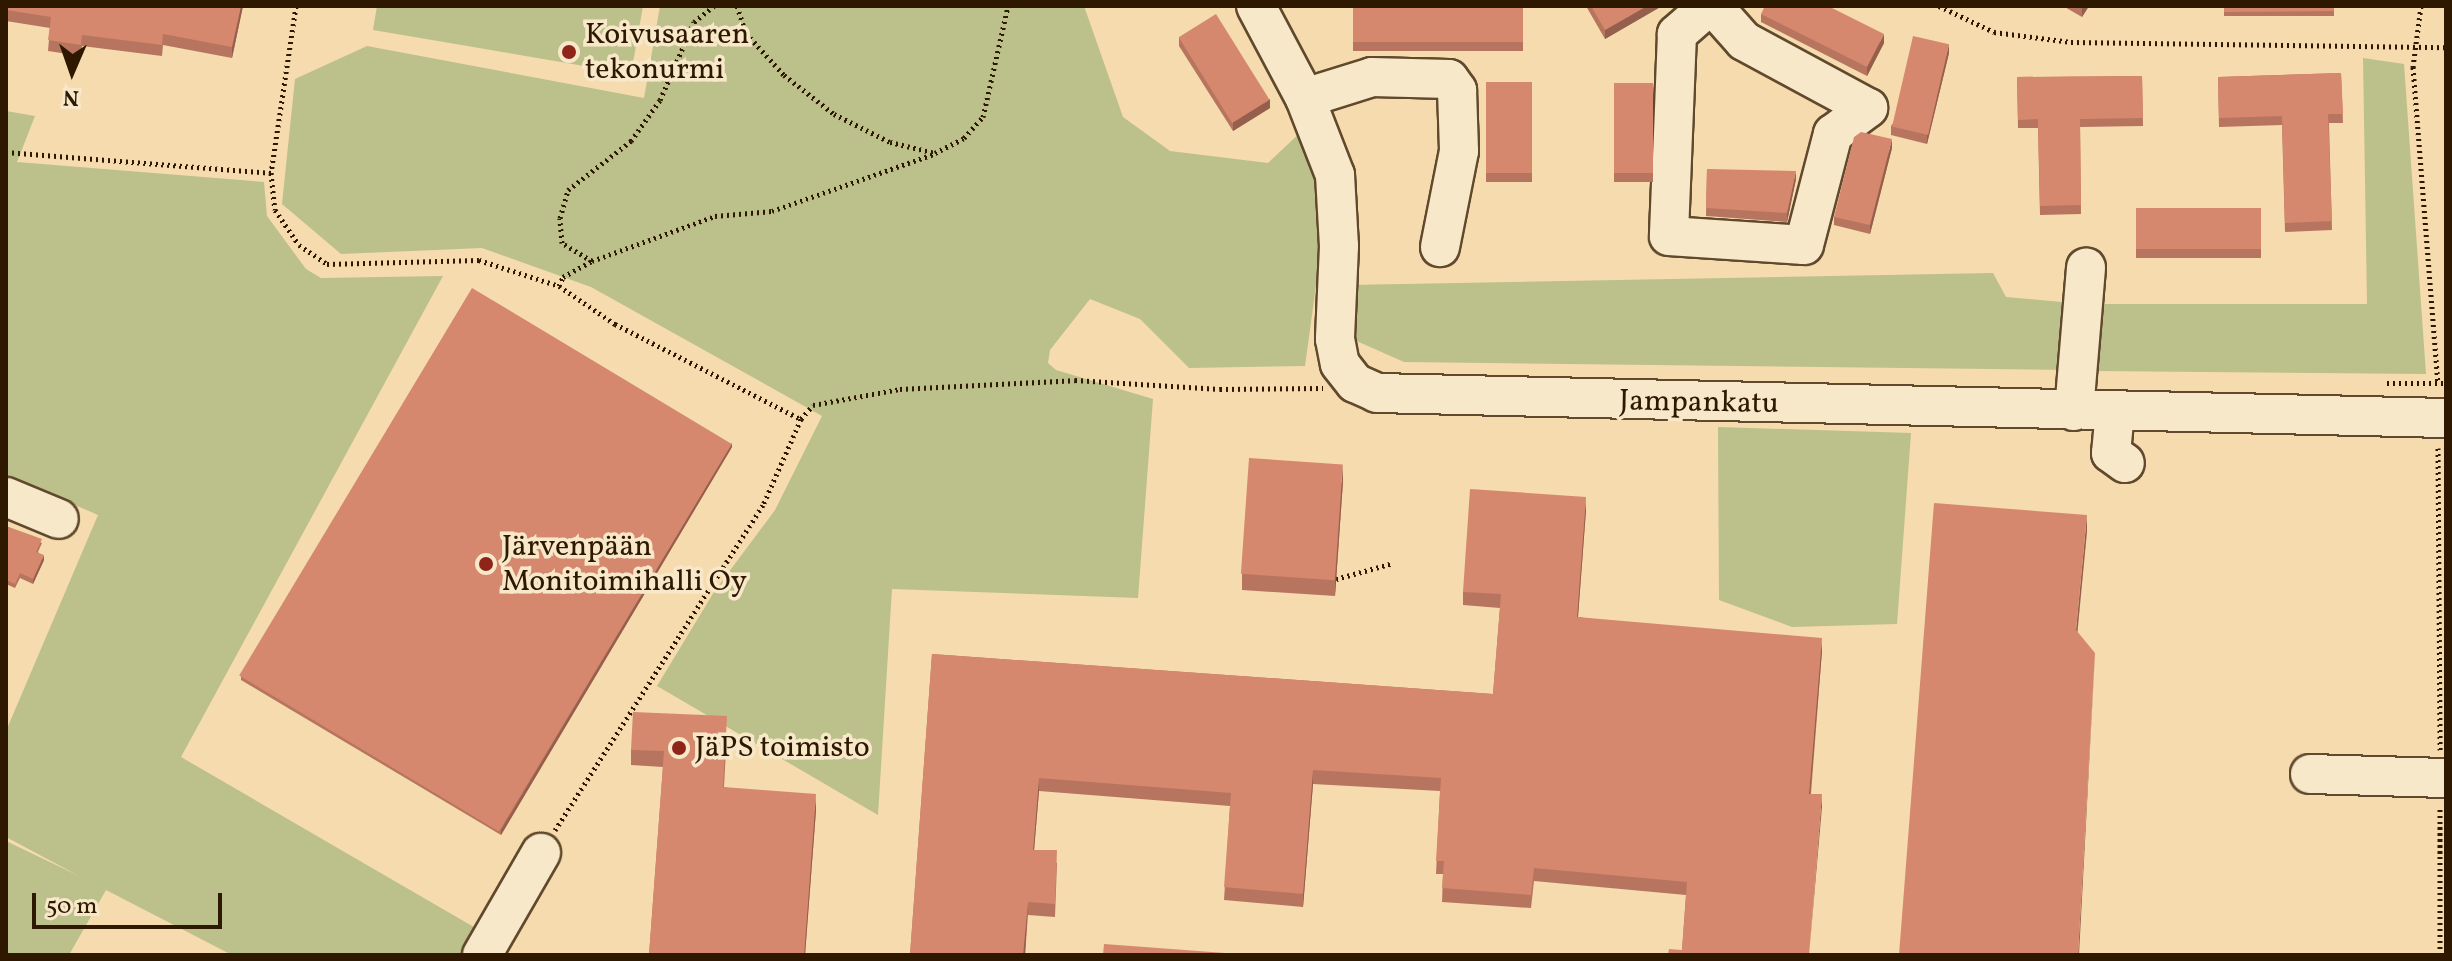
<!DOCTYPE html>
<html>
<head>
<meta charset="utf-8">
<style>
	body { margin:0 }
	#map { position:relative; width:2452px; height:961px; overflow:hidden; background:#f5dbae; font-family:Vollkorn,serif }
	div>[style] { position:absolute }
	.green>* { inset:0; background:#bcc08a }
	.path>* { height:5px; margin-top:-2.5px; transform-origin:0; background:repeating-linear-gradient(90deg,#2e1800 0 2px,transparent 0 6px) }
	.roads { filter:drop-shadow(2px 0 #60492c) drop-shadow(-2px 0 #60492c) drop-shadow(0 2px #60492c) drop-shadow(0 -2px #60492c) }
	.minor>* { height:38px; margin:-19px; padding:0 19px; transform-origin:19px; border-radius:19px; background:#f8e8ca }
	.wall>* { inset:0; background:#b7755f; transform-origin:0 0 }
	.shaded-wall>* { inset:0; background:#955f4d }
	.building>* { inset:0; background:#d5886e; transform-origin:0 0 }
	.dots>* { width:22px; height:22px; translate:-50% -50%; box-sizing:border-box; border:4px solid #f8e8ca; border-radius:50% }
	span { translate:-50% -50%; white-space:nowrap; text-align:center; line-height:1.15; -webkit-text-stroke:7px #f8e8ca; paint-order:stroke }
	.poi-label { font-size:30px; color:#2e1800 }
	.left { translate:0 -50%; text-align:left }
	.street-label { font-size:30px; color:#2e1800 }
	.frame { position:absolute; inset:0; border:8px solid #2e1800; pointer-events:none }
	.north { position:absolute; left:32px; top:32px; width:80px; height:80px; -webkit-text-stroke:6px #f8e8ca; paint-order:stroke; rotate:182deg; font-size:22px; font-weight:700; line-height:32px; text-align:center; color:#2e1800 }
	.north::after { content:''; display:block; margin:auto; width:28px; height:36px; background:#2e1800; clip-path:polygon(50% 0,100% 100%,50% 72%,0 100%) }
	.scale { position:absolute; left:32px; top:893px; width:190px; height:36px; box-sizing:border-box; border:4px solid #2e1800; border-top:0; padding-left:10px; font-size:24px; line-height:28px; white-space:nowrap; color:#2e1800; -webkit-text-stroke:6px #f8e8ca; paint-order:stroke }
</style>
</head>
<body>
<div id="map">
	<div class="green">
		<i style="clip-path:polygon(377px 6px,643px 6px,631px 74px,373px 30px)"></i>
		<i style="clip-path:polygon(660px 6px,1084px 6px,1123px 117px,1170px 151px,1268px 163px,1301px 132px,1317px 176px,1322px 242px,1305px 366px,1189px 368px,1140px 319px,1090px 299px,1050px 350px,1048px 363px,1056px 370px,1153px 399px,1138px 598px,892px 589px,878px 815px,657px 686px,714px 592px,775px 510px,822px 416px,591px 287px,482px 248px,341px 254px,282px 204px,295px 79px,367px 46px,644px 98px)"></i>
		<i style="clip-path:polygon(2363px 58px,2404px 64px,2426px 374px,2093px 371px,2094px 304px,2367px 304px)"></i>
		<i style="clip-path:polygon(6px 111px,35px 116px,17px 162px,264px 182px,267px 216px,306px 269px,321px 278px,443px 276px,181px 757px,479px 930px,464px 955px,232px 955px,106px 890px,69px 955px,6px 955px,6px 841px,79px 876px,6px 837px,6px 731px,98px 515px,6px 475px)"></i>
		<i style="clip-path:polygon(1993px 273px,2006px 297px,2073px 303px,2069px 370px,1404px 362px,1352px 339px,1348px 285px)"></i>
		<i style="clip-path:polygon(1718px 427px,1911px 433px,1897px 624px,1792px 627px,1719px 600px)"></i>
	</div>
	<div class="path">
		<i style="left:296px;top:6px;width:169px;rotate:98.5deg"></i>
		<i style="left:271px;top:173px;width:37px;rotate:84deg"></i>
		<i style="left:275px;top:210px;width:42px;rotate:55.6deg"></i>
		<i style="left:299px;top:245px;width:34px;rotate:34deg"></i>
		<i style="left:327px;top:264px;width:152px;rotate:-1.5deg"></i>
		<i style="left:479px;top:260px;width:84px;rotate:18deg"></i>
		<i style="left:559px;top:286px;width:68px;rotate:34.2deg"></i>
		<i style="left:615px;top:324px;width:209px;rotate:27.1deg"></i>
		<i style="left:801px;top:419px;width:94px;rotate:113.8deg"></i>
		<i style="left:763px;top:505px;width:386px;rotate:122.6deg"></i>
		<i style="left:737px;top:6px;width:28px;rotate:72deg"></i>
		<i style="left:746px;top:33px;width:57px;rotate:47.9deg"></i>
		<i style="left:784px;top:75px;width:63px;rotate:38deg"></i>
		<i style="left:834px;top:114px;width:63px;rotate:26.6deg"></i>
		<i style="left:890px;top:142px;width:46px;rotate:13.7deg"></i>
		<i style="left:935px;top:153px;width:33px;rotate:-27deg"></i>
		<i style="left:964px;top:138px;width:28px;rotate:-48deg"></i>
		<i style="left:983px;top:117px;width:114px;rotate:-77.3deg"></i>
		<i style="left:1939px;top:6px;width:61px;rotate:25.3deg"></i>
		<i style="left:1994px;top:32px;width:78px;rotate:7.4deg"></i>
		<i style="left:2071px;top:42px;width:375px;rotate:0.8deg"></i>
		<i style="left:2421px;top:6px;width:62px;rotate:97.5deg"></i>
		<i style="left:2413px;top:67px;width:316px;rotate:85.5deg"></i>
		<i style="left:6px;top:152px;width:266px;rotate:4.5deg"></i>
		<i style="left:592px;top:261px;width:35px;rotate:-149deg"></i>
		<i style="left:562px;top:243px;width:25px;rotate:-95deg"></i>
		<i style="left:560px;top:218px;width:29px;rotate:-74deg"></i>
		<i style="left:568px;top:190px;width:80px;rotate:-37.9deg"></i>
		<i style="left:631px;top:141px;width:50px;rotate:-54.7deg"></i>
		<i style="left:660px;top:100px;width:85px;rotate:-66.4deg"></i>
		<i style="left:694px;top:22px;width:26px;rotate:-39deg"></i>
		<i style="left:559px;top:286px;width:10px;rotate:-66deg"></i>
		<i style="left:563px;top:277px;width:33px;rotate:-29deg"></i>
		<i style="left:592px;top:261px;width:131px;rotate:-20.1deg"></i>
		<i style="left:715px;top:216px;width:57px;rotate:-5deg"></i>
		<i style="left:772px;top:211px;width:172px;rotate:-19.4deg"></i>
		<i style="left:2387px;top:383px;width:59px"></i>
		<i style="left:801px;top:419px;width:18px;rotate:-49deg"></i>
		<i style="left:813px;top:405px;width:88px;rotate:-10.4deg"></i>
		<i style="left:900px;top:389px;width:175px;rotate:-2.9deg"></i>
		<i style="left:1075px;top:380px;width:145px;rotate:3.6deg"></i>
		<i style="left:1220px;top:389px;width:103px;rotate:-0.6deg"></i>
		<i style="left:2438px;top:448px;width:302px;rotate:89.6deg"></i>
		<i style="left:1336px;top:579px;width:59px;rotate:-15.7deg"></i>
		<i style="left:2440px;top:955px;width:147px;rotate:-90deg"></i>
	</div>
	<div class="roads">
		<div class="minor">
			<i style="left:1256px;top:6px;width:104px;rotate:62deg"></i>
			<i style="left:1305px;top:98px;width:83px;rotate:68.7deg"></i>
			<i style="left:1335px;top:175px;width:71px;rotate:86.8deg"></i>
			<i style="left:1339px;top:246px;width:93px;rotate:92.5deg"></i>
			<i style="left:1335px;top:339px;width:25px;rotate:79deg"></i>
			<i style="left:1340px;top:364px;width:24px;rotate:52deg"></i>
			<i style="left:1355px;top:383px;width:24px;rotate:24deg"></i>
			<i style="left:1377px;top:393px;width:1069px;rotate:1.34deg"></i>
			<i style="left:1709px;top:6px;width:43px;rotate:138.8deg"></i>
			<i style="left:1677px;top:34px;width:202px;rotate:92.3deg"></i>
			<i style="left:1669px;top:236px;width:135px;rotate:3.8deg"></i>
			<i style="left:1804px;top:245px;width:115px;rotate:-75.4deg"></i>
			<i style="left:1833px;top:134px;width:44px;rotate:-36.6deg"></i>
			<i style="left:1868px;top:108px;width:141px;rotate:-151.6deg"></i>
			<i style="left:1744px;top:41px;width:47px;rotate:-131.5deg"></i>
			<i style="left:1305px;top:98px;width:70px;rotate:-17.4deg"></i>
			<i style="left:1372px;top:77px;width:77px;rotate:1.5deg"></i>
			<i style="left:1449px;top:79px;width:14px;rotate:54deg"></i>
			<i style="left:1457px;top:90px;width:61px;rotate:88.1deg"></i>
			<i style="left:1459px;top:151px;width:98px;rotate:101.2deg"></i>
			<i style="left:2074px;top:411px;width:144px;rotate:-85.2deg"></i>
			<i style="left:2115px;top:411px;width:42px;rotate:95.4deg"></i>
			<i style="left:2111px;top:453px;width:17px;rotate:36deg"></i>
			<i style="left:6px;top:497px;width:57px;rotate:22.5deg"></i>
			<i style="left:2310px;top:774px;width:136px;rotate:1.7deg"></i>
			<i style="left:482px;top:955px;width:118px;rotate:-60deg"></i>
		</div>
	</div>
	<div class="wall">
		<i style="clip-path:polygon(6px 6px,243px 6px,232px 58px,163px 45px,162px 56px,82px 46px,81px 56px,48px 51px,50px 28px,6px 21px)"></i>
		<i style="left:1353px;top:6px;width:170px;height:45px"></i>
		<i style="clip-path:polygon(1586px 6px,1662px 6px,1605px 39px)"></i>
		<i style="clip-path:polygon(2063px 6px,2089px 6px,2082px 17px)"></i>
		<i style="left:2224px;top:6px;width:110px;height:10px"></i>
		<i style="clip-path:polygon(1761px 14px,1884px 43px,1867px 76px,1761px 22px)"></i>
		<i style="clip-path:polygon(1179px 37px,1270px 108px,1233px 131px,1179px 46px)"></i>
		<i style="clip-path:polygon(1949px 53px,1927px 144px,1891px 135px,1891px 126px)"></i>
		<i style="clip-path:polygon(2341px 73px,2343px 123px,2329px 123px,2332px 230px,2285px 232px,2282px 125px,2219px 127px,2218px 77px)"></i>
		<i style="clip-path:polygon(2142px 76px,2143px 126px,2080px 127px,2081px 214px,2040px 215px,2038px 128px,2018px 128px,2017px 77px)"></i>
		<i style="left:1486px;top:82px;width:46px;height:100px"></i>
		<i style="left:1614px;top:83px;width:39px;height:99px"></i>
		<i style="clip-path:polygon(1892px 148px,1870px 234px,1834px 225px,1834px 217px)"></i>
		<i style="clip-path:polygon(1707px 169px,1796px 179px,1787px 222px,1706px 216px)"></i>
		<i style="left:2136px;top:208px;width:125px;height:50px"></i>
		<i style="clip-path:polygon(732px 447px,501px 835px,241px 680px,241px 676px)"></i>
		<i style="clip-path:polygon(1343px 481px,1335px 596px,1242px 590px,1242px 574px)"></i>
		<i style="clip-path:polygon(1586px 510px,1578px 617px,1822px 651px,1811px 794px,1822px 807px,1682px 950px,1686px 895px,1534px 881px,1531px 908px,1442px 902px,1443px 874px,1436px 874px,1440px 791px,1313px 784px,1303px 907px,1224px 900px,1230px 806px,1039px 791px,1034px 850px,1057px 863px,1055px 917px,1028px 915px,1025px 955px,910px 955px,932px 654px,1493px 694px,1500px 608px,1463px 605px,1463px 592px)"></i>
		<i style="clip-path:polygon(6px 526px,42px 543px,38px 552px,44px 560px,33px 584px,20px 578px,15px 588px,6px 584px)"></i>
		<i style="clip-path:polygon(727px 732px,724px 787px,816px 810px,805px 955px,649px 955px,663px 767px,631px 765px,631px 750px)"></i>
	</div>
	<div class="shaded-wall">
		<i style="clip-path:polygon(241px 6px,243px 6px,232px 58px,232px 47px)"></i>
		<i style="clip-path:polygon(1647px 6px,1662px 6px,1605px 39px,1605px 30px)"></i>
		<i style="clip-path:polygon(2084px 6px,2089px 6px,2082px 17px,2082px 8px)"></i>
		<i style="clip-path:polygon(1884px 34px,1884px 43px,1867px 76px,1867px 67px)"></i>
		<i style="clip-path:polygon(1949px 44px,1949px 53px,1927px 144px,1927px 135px)"></i>
		<i style="clip-path:polygon(1270px 99px,1270px 108px,1233px 131px,1233px 122px)"></i>
		<i style="clip-path:polygon(1892px 139px,1892px 148px,1870px 234px,1870px 225px)"></i>
		<i style="clip-path:polygon(1796px 171px,1796px 179px,1787px 222px,1787px 213px)"></i>
		<i style="clip-path:polygon(732px 443px,732px 447px,501px 835px,501px 830px)"></i>
		<i style="clip-path:polygon(1343px 464px,1343px 481px,1335px 596px,1335px 580px)"></i>
		<i style="clip-path:polygon(1586px 497px,1586px 510px,1577px 630px,1577px 617px)"></i>
		<i style="clip-path:polygon(2087px 515px,2087px 532px,2076px 647px,2076px 630px)"></i>
		<i style="clip-path:polygon(44px 555px,44px 560px,33px 584px,33px 579px)"></i>
		<i style="clip-path:polygon(1822px 638px,1822px 651px,1809px 807px,1809px 794px)"></i>
		<i style="clip-path:polygon(2095px 653px,2079px 955px,2078px 955px)"></i>
		<i style="clip-path:polygon(1313px 770px,1313px 784px,1303px 907px,1303px 894px)"></i>
		<i style="clip-path:polygon(1039px 778px,1039px 791px,1033px 863px,1033px 850px)"></i>
		<i style="clip-path:polygon(816px 794px,816px 810px,805px 955px,804px 955px)"></i>
		<i style="clip-path:polygon(1822px 794px,1822px 807px,1809px 955px)"></i>
		<i style="clip-path:polygon(1028px 902px,1025px 955px,1023px 955px)"></i>
	</div>
	<div class="building">
		<i style="clip-path:polygon(6px 6px,241px 6px,232px 47px,163px 34px,162px 45px,82px 35px,81px 45px,48px 40px,51px 17px,6px 10px)"></i>
		<i style="left:1353px;top:6px;width:170px;height:36px"></i>
		<i style="clip-path:polygon(1591px 6px,1647px 6px,1605px 30px)"></i>
		<i style="clip-path:polygon(1765px 6px,1828px 6px,1884px 34px,1867px 67px,1761px 14px)"></i>
		<i style="clip-path:polygon(2224px 6px,2334px 6px,2334px 11px,2224px 12px)"></i>
		<i style="left:1216px;top:14px;width:101px;height:44px;rotate:58deg"></i>
		<i style="left:1913px;top:36px;width:37px;height:93px;rotate:13deg"></i>
		<i style="clip-path:polygon(2341px 73px,2343px 114px,2328px 114px,2332px 221px,2285px 223px,2282px 116px,2219px 118px,2218px 77px)"></i>
		<i style="clip-path:polygon(2142px 76px,2143px 118px,2080px 119px,2081px 205px,2040px 206px,2038px 119px,2018px 120px,2017px 77px)"></i>
		<i style="left:1486px;top:82px;width:46px;height:91px"></i>
		<i style="left:1614px;top:83px;width:39px;height:90px"></i>
		<i style="clip-path:polygon(1861px 132px,1892px 139px,1870px 225px,1834px 217px,1854px 137px)"></i>
		<i style="clip-path:polygon(1707px 169px,1796px 171px,1787px 213px,1706px 208px)"></i>
		<i style="left:2136px;top:208px;width:125px;height:41px"></i>
		<i style="left:472px;top:288px;width:303px;height:452px;rotate:31deg"></i>
		<i style="left:1249px;top:458px;width:94px;height:116px;rotate:4deg"></i>
		<i style="clip-path:polygon(1470px 489px,1586px 497px,1577px 617px,1822px 638px,1809px 794px,1822px 794px,1809px 955px,1668px 955px,1669px 949px,1682px 950px,1687px 882px,1534px 868px,1531px 895px,1442px 888px,1444px 861px,1436px 861px,1441px 778px,1313px 770px,1303px 894px,1224px 887px,1231px 793px,1039px 778px,1033px 850px,1057px 850px,1055px 904px,1028px 902px,1023px 955px,910px 955px,932px 654px,1493px 694px,1501px 594px,1463px 592px)"></i>
		<i style="clip-path:polygon(1934px 503px,2087px 515px,2076px 630px,2095px 653px,2078px 955px,1899px 955px)"></i>
		<i style="clip-path:polygon(6px 526px,42px 539px,36px 552px,44px 555px,33px 579px,20px 573px,15px 584px,6px 580px)"></i>
		<i style="clip-path:polygon(633px 712px,727px 716px,723px 787px,816px 794px,804px 955px,649px 955px,664px 751px,631px 750px)"></i>
		<i style="clip-path:polygon(1104px 944px,1252px 955px,1103px 955px)"></i>
	</div>
	<div class="dots">
		<i style="left:569px;top:52px;background:#8f2418"></i>
		<i style="left:486px;top:564px;background:#8f2418"></i>
		<i style="left:679px;top:748px;background:#8f2418"></i>
	</div>
	<div class="poi-label">
		<span class="left" style="left:585px;top:52px">Koivusaaren<br>tekonurmi</span>
		<span class="left" style="left:502px;top:564px">Järvenpään<br>Monitoimihalli Oy</span>
		<span class="left" style="left:695px;top:748px">JäPS toimisto</span>
	</div>
	<div class="street-label">
		<span style="left:1699px;top:403px;rotate:1deg">Jampankatu</span>
	</div>
	<div class="frame"></div>
	<div class="north">N</div>
	<div class="scale">50 m</div>
</div>
</body>
</html>
